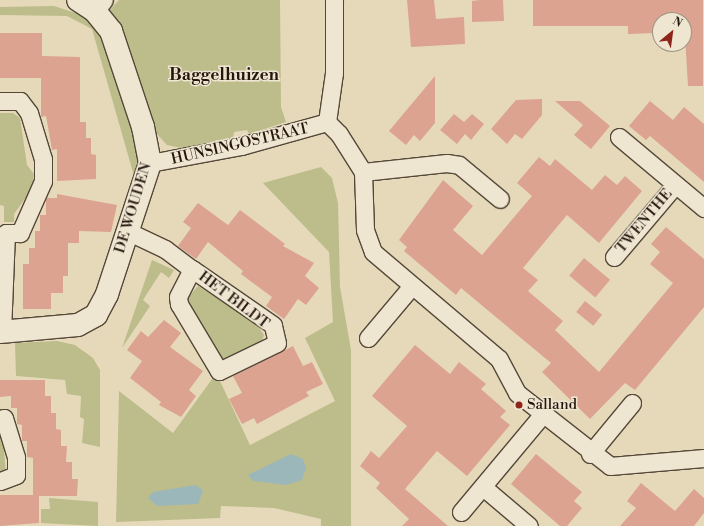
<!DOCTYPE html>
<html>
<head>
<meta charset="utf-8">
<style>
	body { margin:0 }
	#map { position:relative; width:704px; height:526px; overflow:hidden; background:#e6d9b9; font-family:"Libre Bodoni",serif }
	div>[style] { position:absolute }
	.green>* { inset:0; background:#bcbd8b }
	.water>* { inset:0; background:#9cb7ba }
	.building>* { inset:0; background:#dca391; transform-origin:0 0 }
	.roads { filter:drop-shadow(1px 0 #554839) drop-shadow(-1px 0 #554839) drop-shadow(0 1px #554839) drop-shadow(0 -1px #554839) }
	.street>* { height:17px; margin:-8.5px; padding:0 8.5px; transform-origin:8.5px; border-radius:8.5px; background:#efe6d2 }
	.secondary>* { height:22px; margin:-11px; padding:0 11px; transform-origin:11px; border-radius:11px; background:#efe6d2 }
	.dots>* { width:11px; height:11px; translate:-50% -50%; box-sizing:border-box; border:2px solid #efe6d2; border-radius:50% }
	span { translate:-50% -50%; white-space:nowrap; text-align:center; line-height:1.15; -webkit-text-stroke:3px #efe6d2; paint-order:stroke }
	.street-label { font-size:15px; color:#25170e }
	.poi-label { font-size:15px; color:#25170e }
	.left { translate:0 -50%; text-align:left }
	.quarter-label { font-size:17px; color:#25170e; font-weight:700 }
	.north { position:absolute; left:652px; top:12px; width:40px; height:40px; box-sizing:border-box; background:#efe6d2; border:1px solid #9e9384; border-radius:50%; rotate:29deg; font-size:11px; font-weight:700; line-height:16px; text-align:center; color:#25170e }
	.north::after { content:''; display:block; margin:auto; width:14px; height:18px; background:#8f2418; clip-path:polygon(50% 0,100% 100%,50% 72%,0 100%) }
</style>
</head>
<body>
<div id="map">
	<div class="green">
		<i style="clip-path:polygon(119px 0,280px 0,281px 107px,286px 122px,249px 134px,247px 130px,234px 132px,233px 140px,191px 150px,167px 145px,156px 133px,126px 41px,109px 11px)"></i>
		<i style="clip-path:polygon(54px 6px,85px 16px,104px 35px,139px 153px,134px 176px,92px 29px,67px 16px,0 15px,0 7px)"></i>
		<i style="clip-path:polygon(0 113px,13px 113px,20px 118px,27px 165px,34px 174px,32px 189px,14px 214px,14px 222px,4px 222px,4px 206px,0 205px)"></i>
		<i style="clip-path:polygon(321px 167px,332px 178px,338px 203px,340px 287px,351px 350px,351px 526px,321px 526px,321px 519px,274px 508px,221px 506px,220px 518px,116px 522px,119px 391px,173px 433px,212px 379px,220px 381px,250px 445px,335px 401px,305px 338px,333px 322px,329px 252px,263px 183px)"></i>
		<i style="clip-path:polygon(152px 260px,174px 270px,169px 278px,161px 272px,143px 300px,150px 306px,122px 348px)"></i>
		<i style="clip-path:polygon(198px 286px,256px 323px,264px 335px,262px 341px,227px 360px,221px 358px,188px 303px,189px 296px)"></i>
		<i style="clip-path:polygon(57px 341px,75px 345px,93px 358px,100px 370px,100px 447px,82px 443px,84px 419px,80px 417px,81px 396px,67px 394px,65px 380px,16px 376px,15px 343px)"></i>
		<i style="clip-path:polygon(0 435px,3px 437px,6px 475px,0 475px)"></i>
		<i style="clip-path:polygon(49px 498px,98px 502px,98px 526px,41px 523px,41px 509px,50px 509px)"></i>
	</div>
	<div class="water">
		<i style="clip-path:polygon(291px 454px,303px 459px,306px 468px,302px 480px,286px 485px,253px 481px,248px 475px)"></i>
		<i style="clip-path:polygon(196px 485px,203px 491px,198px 504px,157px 506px,148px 498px,153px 492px)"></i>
	</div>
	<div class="building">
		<i style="clip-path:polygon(407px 0,434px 0,436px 19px,464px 17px,465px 44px,411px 47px)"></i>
		<i style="clip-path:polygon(480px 0,503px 0,504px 21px,472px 22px,472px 1px)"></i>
		<i style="clip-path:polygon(533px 0,703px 0,703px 86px,688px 86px,684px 20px,660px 20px,660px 24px,654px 25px,655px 33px,628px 34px,628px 26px,533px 26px)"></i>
		<i style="clip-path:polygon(0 33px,42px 33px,42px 56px,80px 57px,80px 122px,86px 122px,86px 138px,91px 138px,91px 154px,96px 155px,96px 179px,57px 181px,57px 149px,52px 150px,46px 116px,41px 117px,41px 78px,0 78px)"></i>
		<i style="clip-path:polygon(435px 76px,435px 123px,420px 141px,414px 135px,406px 145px,389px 131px)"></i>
		<i style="clip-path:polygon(542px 99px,542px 115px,522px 139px,515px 134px,507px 144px,491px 129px,516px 100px)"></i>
		<i style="clip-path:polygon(555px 101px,580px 101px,610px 126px,591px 149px,574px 135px,583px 125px)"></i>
		<i style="clip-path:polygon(650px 101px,673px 120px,684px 107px,704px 124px,704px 182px,650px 136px,646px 140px,629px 126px)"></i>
		<i style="clip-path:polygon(454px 114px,464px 122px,472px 114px,484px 124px,471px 140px,465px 134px,457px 144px,440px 130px)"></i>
		<i style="clip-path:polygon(539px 157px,550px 166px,555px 159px,592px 190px,605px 175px,617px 185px,625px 176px,642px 191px,599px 243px,567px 215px,523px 268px,538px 280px,528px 291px,563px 321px,555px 330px,599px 372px,673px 283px,650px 264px,660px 252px,651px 244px,666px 227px,704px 259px,704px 307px,635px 390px,625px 383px,590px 419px,542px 372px,551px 363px,461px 288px,456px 295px,404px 251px,407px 247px,399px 240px,443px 180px,473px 206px,453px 230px,482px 255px,532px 196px,517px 183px)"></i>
		<i style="clip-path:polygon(57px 194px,117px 205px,111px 232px,79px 231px,79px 243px,68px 243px,68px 276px,63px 276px,63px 293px,51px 293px,51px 309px,23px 309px,23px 264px,29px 264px,29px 248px,35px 248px,35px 231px,40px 231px,40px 215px,46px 215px,46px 198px,57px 198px)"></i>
		<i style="clip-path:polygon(198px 203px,228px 225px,240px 210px,285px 244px,283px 246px,314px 263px,305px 276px,319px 288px,306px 305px,298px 299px,284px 319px,266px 306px,272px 297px,241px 274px,243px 271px,208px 242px,196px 259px,178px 246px,191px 228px,183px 222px)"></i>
		<i style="left:584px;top:258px;width:34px;height:23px;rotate:40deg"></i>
		<i style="left:585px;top:301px;width:22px;height:14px;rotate:39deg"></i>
		<i style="clip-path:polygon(164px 320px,181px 333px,170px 347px,203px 371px,189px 390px,196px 396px,181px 417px,159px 405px,161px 402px,130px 378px,142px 361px,127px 350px,141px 331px,148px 337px)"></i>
		<i style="clip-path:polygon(415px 345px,450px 374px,459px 362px,486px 384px,481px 389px,506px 411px,500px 417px,510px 425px,467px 476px,437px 451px,405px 489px,448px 526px,402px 526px,409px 519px,376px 488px,380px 483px,360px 466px,371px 451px,379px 458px,407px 426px,372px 396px)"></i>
		<i style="clip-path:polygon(293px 346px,303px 366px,312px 362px,323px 384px,306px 392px,309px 396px,257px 424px,254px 418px,242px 424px,229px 399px,242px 393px,233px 376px)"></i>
		<i style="clip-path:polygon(0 380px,45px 380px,45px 396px,51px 396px,51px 413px,56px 413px,56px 429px,61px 430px,61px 446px,67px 446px,66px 462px,72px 462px,72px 479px,78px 479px,77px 496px,39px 496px,39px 523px,0 526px,0 495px,33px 495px,33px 458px,27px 457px,27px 441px,22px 441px,22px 425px,17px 424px,17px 408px,11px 408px,11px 396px,0 397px)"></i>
		<i style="clip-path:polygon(536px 454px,582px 492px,574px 501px,582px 508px,567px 526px,560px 526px,511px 484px)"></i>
		<i style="clip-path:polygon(641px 483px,675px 511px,694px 489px,704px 498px,704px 513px,694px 526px,620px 526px,636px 508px,627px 501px)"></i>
	</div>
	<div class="roads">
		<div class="street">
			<i style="left:95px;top:11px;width:14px;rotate:-51deg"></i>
			<i style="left:0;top:101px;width:20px"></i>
			<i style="left:20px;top:101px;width:15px;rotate:53deg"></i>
			<i style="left:29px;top:113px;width:48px;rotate:73.1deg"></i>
			<i style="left:43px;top:159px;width:22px;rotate:90deg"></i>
			<i style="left:43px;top:181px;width:57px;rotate:113.9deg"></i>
			<i style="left:20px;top:233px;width:14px;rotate:180deg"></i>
			<i style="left:6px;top:233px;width:99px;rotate:92.3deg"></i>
			<i style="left:327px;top:122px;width:17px;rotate:45deg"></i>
			<i style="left:339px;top:134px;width:45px;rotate:57.7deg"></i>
			<i style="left:363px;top:172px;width:58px;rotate:88deg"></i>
			<i style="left:365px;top:230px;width:23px;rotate:70deg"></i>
			<i style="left:373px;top:252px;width:165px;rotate:40.3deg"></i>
			<i style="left:499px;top:359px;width:38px;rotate:62deg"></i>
			<i style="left:517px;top:393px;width:118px;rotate:38.1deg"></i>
			<i style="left:610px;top:466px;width:94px;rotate:-4.9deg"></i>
			<i style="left:327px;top:122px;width:49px;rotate:-81.9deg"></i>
			<i style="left:334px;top:73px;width:73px;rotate:-90deg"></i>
			<i style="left:619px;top:137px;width:111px;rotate:39.9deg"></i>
			<i style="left:150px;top:163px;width:93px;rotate:-10.6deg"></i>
			<i style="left:241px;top:146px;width:89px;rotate:-15.6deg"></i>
			<i style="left:363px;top:172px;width:84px;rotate:-6.1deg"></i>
			<i style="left:447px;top:163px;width:12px;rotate:9deg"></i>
			<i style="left:459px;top:165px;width:53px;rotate:39.7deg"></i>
			<i style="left:127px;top:231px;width:42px;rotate:25.3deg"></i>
			<i style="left:165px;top:249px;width:34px;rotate:37deg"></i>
			<i style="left:192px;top:269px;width:31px;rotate:117deg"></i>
			<i style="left:178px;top:297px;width:7px;rotate:82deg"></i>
			<i style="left:179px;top:304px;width:78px;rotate:59.2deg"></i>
			<i style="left:219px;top:371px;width:64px;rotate:-25.8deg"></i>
			<i style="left:277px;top:343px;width:18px;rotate:-103deg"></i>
			<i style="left:273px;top:325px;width:98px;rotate:-145.3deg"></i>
			<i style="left:614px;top:257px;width:94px;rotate:-49.7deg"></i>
			<i style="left:368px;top:338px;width:67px;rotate:-49.9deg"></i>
			<i style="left:0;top:419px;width:4px;rotate:-14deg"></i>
			<i style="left:4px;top:418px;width:41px;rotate:72.9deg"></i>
			<i style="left:16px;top:457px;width:18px;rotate:90deg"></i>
			<i style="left:16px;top:475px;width:17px;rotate:159deg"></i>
			<i style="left:590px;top:454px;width:66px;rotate:-50.5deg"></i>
			<i style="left:483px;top:487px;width:60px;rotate:40.3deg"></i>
			<i style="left:461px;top:512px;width:128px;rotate:-50.1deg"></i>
		</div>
		<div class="secondary">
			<i style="left:0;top:332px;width:78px;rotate:-5.1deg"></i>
			<i style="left:78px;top:325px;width:21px;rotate:-29deg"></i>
			<i style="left:96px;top:315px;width:24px;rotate:-62deg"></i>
			<i style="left:107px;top:294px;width:138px;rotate:-71.8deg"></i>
			<i style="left:150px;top:163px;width:37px;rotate:-101deg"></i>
			<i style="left:143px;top:127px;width:101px;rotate:-108.4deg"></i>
			<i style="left:111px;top:31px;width:26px;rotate:-129deg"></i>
			<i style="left:95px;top:11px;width:20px;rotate:-147deg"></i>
		</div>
	</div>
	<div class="dots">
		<i style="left:519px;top:405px;background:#8f2418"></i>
	</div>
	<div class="street-label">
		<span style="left:240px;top:144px;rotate:-13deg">HUNSINGOSTRAAT</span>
		<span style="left:133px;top:208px;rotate:-73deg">DE WOUDEN</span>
		<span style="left:644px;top:221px;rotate:-50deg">TWENTHE</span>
		<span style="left:234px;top:300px;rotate:37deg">HET BILDT</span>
	</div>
	<div class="poi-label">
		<span class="left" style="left:527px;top:405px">Salland</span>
	</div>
	<div class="quarter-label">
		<span style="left:224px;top:76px">Baggelhuizen</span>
	</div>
	<div class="north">N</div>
</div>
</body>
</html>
